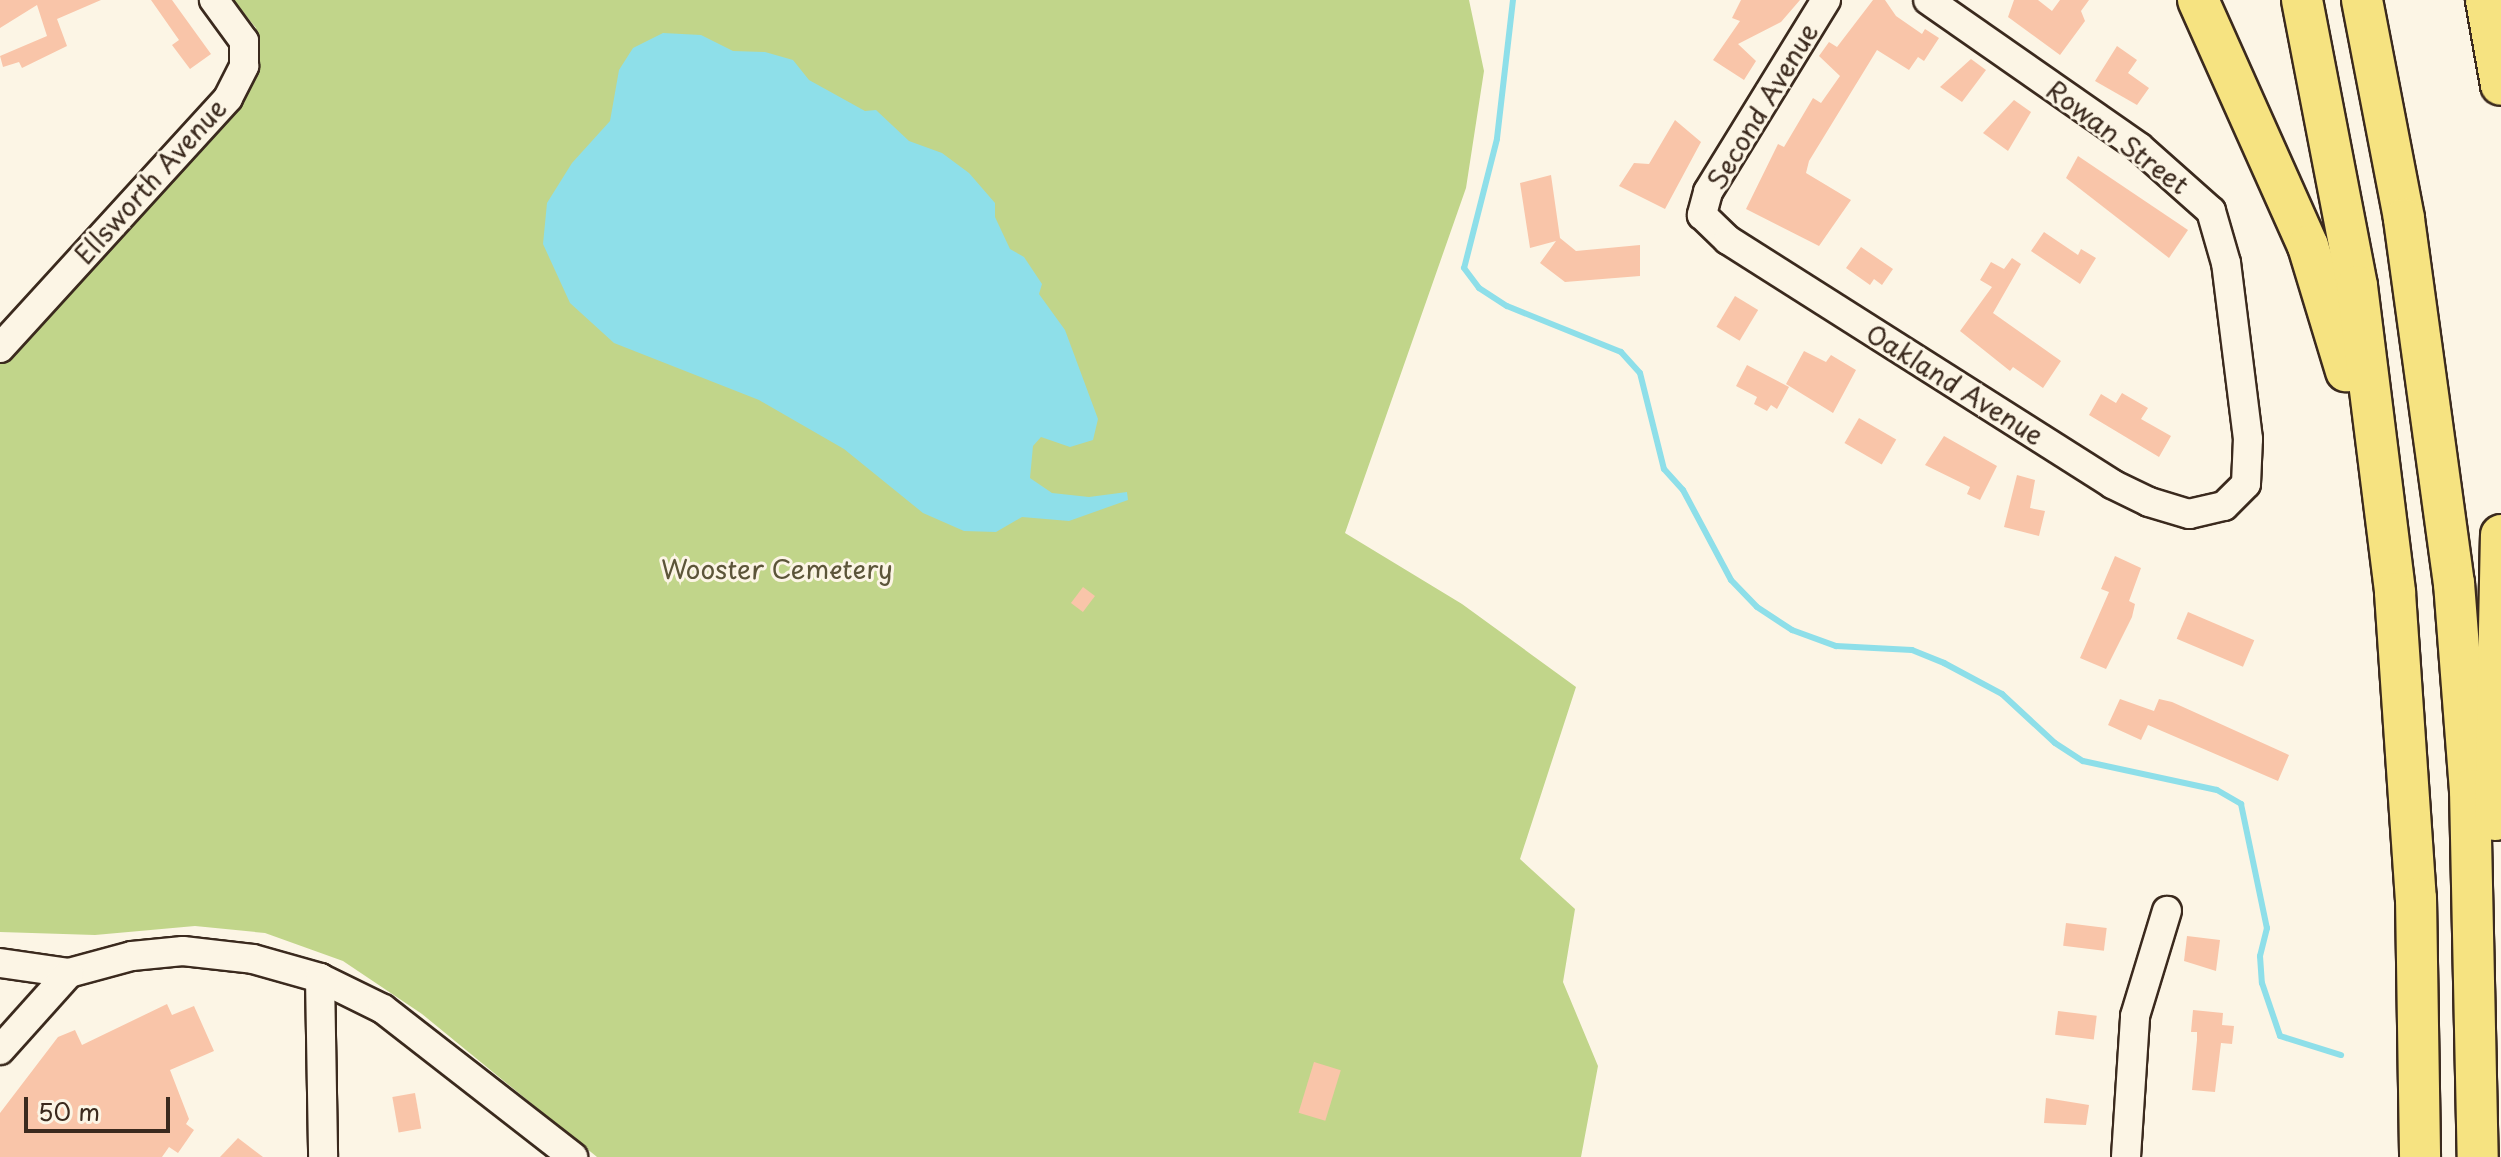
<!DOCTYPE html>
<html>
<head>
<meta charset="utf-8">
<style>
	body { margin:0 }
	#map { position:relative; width:2501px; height:1157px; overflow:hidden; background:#fcf5e5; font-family:"Playpen Sans",sans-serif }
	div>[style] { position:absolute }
	.green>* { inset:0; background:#c1d58a }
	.water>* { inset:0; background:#8edfe9 }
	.stream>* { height:6px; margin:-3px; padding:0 3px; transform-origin:3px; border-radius:3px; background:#8edfe9 }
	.building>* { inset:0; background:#f9c5a9; transform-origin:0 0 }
	.roads { filter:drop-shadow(2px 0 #3b2a1e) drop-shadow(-2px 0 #3b2a1e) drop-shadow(0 2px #3b2a1e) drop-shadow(0 -2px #3b2a1e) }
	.minor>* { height:28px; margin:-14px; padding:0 14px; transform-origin:14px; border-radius:14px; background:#fcf5e5 }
	.highway>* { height:40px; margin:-20px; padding:0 20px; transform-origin:20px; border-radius:20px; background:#f6e381 }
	span { translate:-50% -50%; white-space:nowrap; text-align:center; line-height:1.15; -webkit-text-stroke:6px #fcf5e5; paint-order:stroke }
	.street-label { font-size:26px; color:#3b2a1e }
	.park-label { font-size:26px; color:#5c5539 }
	.scale { position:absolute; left:24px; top:1097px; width:146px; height:36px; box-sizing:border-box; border:4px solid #3b2a1e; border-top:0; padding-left:10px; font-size:24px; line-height:28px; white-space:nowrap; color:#3b2a1e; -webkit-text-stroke:6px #fcf5e5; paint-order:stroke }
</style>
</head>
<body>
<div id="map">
	<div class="green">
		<i style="clip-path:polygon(233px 0,1469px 0,1484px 71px,1466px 188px,1345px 533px,1462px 604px,1576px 687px,1520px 859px,1575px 909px,1563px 982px,1598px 1066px,1581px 1157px,597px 1157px,422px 1014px,343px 961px,265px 933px,195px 926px,95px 935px,0 932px,0 364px,237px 102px,258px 58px,256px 28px)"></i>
	</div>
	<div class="water">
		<i style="clip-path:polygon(663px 33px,701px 35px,733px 51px,765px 52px,793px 60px,809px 80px,865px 111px,876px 110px,909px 141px,942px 153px,969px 173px,995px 203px,995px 217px,1010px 249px,1024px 257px,1042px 284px,1039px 294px,1065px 330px,1098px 419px,1093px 440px,1070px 447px,1041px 437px,1033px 446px,1030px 478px,1052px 493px,1089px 497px,1127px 492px,1128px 500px,1069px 521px,1022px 517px,996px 532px,964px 531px,923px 513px,844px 449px,759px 400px,614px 343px,570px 303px,543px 244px,547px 203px,572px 163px,610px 121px,619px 70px,633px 48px)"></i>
	</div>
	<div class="stream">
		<i style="left:1513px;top:0;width:140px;rotate:96.6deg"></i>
		<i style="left:1497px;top:139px;width:133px;rotate:104.3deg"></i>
		<i style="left:1464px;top:268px;width:25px;rotate:53deg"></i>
		<i style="left:1479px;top:288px;width:33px;rotate:33deg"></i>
		<i style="left:1507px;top:306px;width:123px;rotate:22deg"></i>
		<i style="left:1621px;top:352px;width:28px;rotate:48deg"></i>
		<i style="left:1640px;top:373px;width:99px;rotate:76deg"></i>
		<i style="left:1664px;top:469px;width:28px;rotate:48deg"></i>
		<i style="left:1683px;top:490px;width:102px;rotate:61.9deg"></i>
		<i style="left:1731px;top:580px;width:37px;rotate:46deg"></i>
		<i style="left:1757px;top:607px;width:42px;rotate:33.3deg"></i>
		<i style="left:1792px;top:630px;width:47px;rotate:20deg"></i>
		<i style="left:1836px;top:646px;width:76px;rotate:3deg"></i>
		<i style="left:1912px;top:650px;width:35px;rotate:22deg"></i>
		<i style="left:1944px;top:663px;width:66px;rotate:28.1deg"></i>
		<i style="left:2002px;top:694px;width:72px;rotate:42.8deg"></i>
		<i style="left:2055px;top:743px;width:33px;rotate:33deg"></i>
		<i style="left:2083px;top:761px;width:137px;rotate:12.2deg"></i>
		<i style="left:2217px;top:790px;width:28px;rotate:30deg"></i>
		<i style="left:2241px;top:804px;width:127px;rotate:78.2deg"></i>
		<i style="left:2267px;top:928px;width:29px;rotate:104deg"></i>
		<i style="left:2260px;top:956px;width:27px;rotate:86deg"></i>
		<i style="left:2262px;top:983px;width:56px;rotate:71.2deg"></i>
		<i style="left:2280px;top:1036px;width:64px;rotate:17.3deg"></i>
	</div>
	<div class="building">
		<i style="clip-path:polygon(0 0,101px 0,57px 19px,67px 46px,22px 68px,19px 62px,3px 67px,0 56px,47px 36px,37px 5px,0 28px)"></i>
		<i style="clip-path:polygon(151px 0,172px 0,211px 54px,190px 69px,172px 45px,179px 40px)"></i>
		<i style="clip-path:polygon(1741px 0,1800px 0,1781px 22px,1738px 44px,1756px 61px,1744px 80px,1713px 60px,1740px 21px,1732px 18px)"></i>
		<i style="clip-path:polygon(1873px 0,1885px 0,1896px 16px,1922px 34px,1925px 29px,1939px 38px,1924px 61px,1918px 57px,1909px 70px,1877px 50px,1809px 161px,1806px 173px,1851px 200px,1819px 246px,1746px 209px,1778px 144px,1784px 147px,1813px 98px,1821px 103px,1840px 76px,1819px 56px,1829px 42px,1837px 47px)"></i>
		<i style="clip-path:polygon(2014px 0,2038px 0,2052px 11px,2060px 0,2089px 0,2081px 11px,2085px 21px,2060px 55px,2008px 17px)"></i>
		<i style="clip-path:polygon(2117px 46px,2137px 60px,2128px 73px,2149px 88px,2137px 105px,2095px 81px)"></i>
		<i style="clip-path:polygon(1971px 59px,1986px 70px,1962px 102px,1940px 87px)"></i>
		<i style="clip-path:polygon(2014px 100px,2031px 112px,2008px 151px,1983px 133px)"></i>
		<i style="clip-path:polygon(1675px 120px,1701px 142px,1665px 209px,1619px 186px,1634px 163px,1649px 164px)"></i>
		<i style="clip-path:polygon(2078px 156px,2188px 230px,2169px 258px,2066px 178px)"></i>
		<i style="clip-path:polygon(1551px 175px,1560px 238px,1576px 251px,1640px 245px,1640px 276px,1565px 282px,1540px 263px,1556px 241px,1530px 248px,1520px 183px)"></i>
		<i style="clip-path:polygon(2044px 232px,2078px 255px,2081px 249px,2096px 258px,2080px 284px,2031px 251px)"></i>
		<i style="clip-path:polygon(1861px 247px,1893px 269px,1882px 285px,1874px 279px,1870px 285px,1846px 268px)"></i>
		<i style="clip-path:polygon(2012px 258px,2021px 264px,1993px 313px,2061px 361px,2043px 388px,2013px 367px,2010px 371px,1960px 331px,1992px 287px,1980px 280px,1991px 262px,2004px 269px)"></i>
		<i style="left:1735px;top:296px;width:27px;height:36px;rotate:31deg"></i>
		<i style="clip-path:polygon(1804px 351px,1826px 362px,1831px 355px,1856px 370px,1833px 413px,1786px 384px)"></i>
		<i style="clip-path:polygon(1747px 365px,1789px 387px,1777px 409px,1771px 405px,1767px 411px,1754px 404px,1757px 397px,1736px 386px)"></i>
		<i style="clip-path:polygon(2122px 393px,2148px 408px,2141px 419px,2171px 436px,2159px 457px,2089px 415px,2101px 394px,2116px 403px)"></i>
		<i style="left:1859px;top:418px;width:43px;height:29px;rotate:30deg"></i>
		<i style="clip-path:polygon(1944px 436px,1997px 466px,1980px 500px,1967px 494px,1970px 487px,1925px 465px)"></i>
		<i style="clip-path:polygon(2017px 475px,2035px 480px,2030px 508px,2045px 511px,2039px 536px,2004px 527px)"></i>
		<i style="clip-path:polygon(2115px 556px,2141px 568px,2129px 601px,2135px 604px,2132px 617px,2106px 669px,2080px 658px,2109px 592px,2101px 589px)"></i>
		<i style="left:1083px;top:587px;width:15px;height:20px;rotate:37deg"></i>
		<i style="left:2188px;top:612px;width:72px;height:29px;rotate:23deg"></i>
		<i style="clip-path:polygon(2120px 699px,2154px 711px,2159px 699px,2172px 702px,2289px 755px,2278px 781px,2148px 725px,2141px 740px,2108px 725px)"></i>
		<i style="left:2066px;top:923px;width:41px;height:23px;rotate:7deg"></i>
		<i style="clip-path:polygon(2187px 936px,2220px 940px,2216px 971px,2184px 961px)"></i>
		<i style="clip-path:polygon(167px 1004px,172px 1015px,194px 1006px,214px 1051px,170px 1070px,189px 1119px,186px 1124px,194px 1130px,178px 1153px,169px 1147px,162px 1157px,0 1157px,0 1113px,58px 1037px,75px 1030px,82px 1045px)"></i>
		<i style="clip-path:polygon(2193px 1010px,2223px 1013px,2222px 1025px,2234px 1026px,2232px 1044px,2221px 1043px,2215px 1092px,2192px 1090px,2197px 1040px,2197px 1032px,2191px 1032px)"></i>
		<i style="left:2058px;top:1011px;width:39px;height:24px;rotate:7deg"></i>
		<i style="left:1314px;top:1062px;width:28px;height:53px;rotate:17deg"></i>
		<i style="left:415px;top:1093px;width:36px;height:23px;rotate:80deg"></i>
		<i style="clip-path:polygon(2046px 1098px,2089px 1105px,2086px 1125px,2044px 1123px)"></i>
		<i style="clip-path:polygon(238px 1138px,263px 1157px,220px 1157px)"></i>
	</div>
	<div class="roads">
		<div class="minor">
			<i style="left:1826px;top:0;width:225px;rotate:121.6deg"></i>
			<i style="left:1708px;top:192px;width:24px;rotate:105deg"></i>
			<i style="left:1702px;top:215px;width:36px;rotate:44deg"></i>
			<i style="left:1728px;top:240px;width:455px;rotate:32.4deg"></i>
			<i style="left:2112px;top:484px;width:41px;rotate:25.9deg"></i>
			<i style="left:2149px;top:502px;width:42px;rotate:16.7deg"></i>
			<i style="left:2189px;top:514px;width:36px;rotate:-13deg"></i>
			<i style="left:2224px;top:506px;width:31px;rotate:-45deg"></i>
			<i style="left:2246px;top:484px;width:45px;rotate:-87.5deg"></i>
			<i style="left:2248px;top:439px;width:177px;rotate:-97.1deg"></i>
			<i style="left:2226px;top:263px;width:54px;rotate:-106.1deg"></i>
			<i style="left:2211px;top:211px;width:96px;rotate:-138.4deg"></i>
			<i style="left:2139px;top:147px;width:257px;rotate:-145.1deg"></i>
			<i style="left:0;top:348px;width:338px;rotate:-47.6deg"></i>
			<i style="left:228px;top:98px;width:36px;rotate:-63deg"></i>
			<i style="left:244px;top:66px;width:25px;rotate:-90deg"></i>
			<i style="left:244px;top:41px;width:51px;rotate:-126.2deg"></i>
			<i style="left:0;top:963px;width:70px;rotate:8.2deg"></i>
			<i style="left:69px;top:973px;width:65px;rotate:-15.1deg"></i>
			<i style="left:132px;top:956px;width:51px;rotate:-5.6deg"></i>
			<i style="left:183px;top:951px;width:70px;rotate:6.5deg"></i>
			<i style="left:253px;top:959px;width:70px;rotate:15.8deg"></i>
			<i style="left:320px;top:978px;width:70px;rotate:26.2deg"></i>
			<i style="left:383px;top:1009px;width:241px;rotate:37.9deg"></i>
			<i style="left:320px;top:978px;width:179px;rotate:89deg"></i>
			<i style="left:0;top:1050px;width:103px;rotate:-48.1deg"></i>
			<i style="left:2126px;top:1157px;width:141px;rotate:-86.3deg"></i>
			<i style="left:2135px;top:1016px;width:110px;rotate:-73.1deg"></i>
		</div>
		<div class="highway">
			<i style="left:2198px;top:0;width:269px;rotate:65.9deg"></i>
			<i style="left:2308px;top:246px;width:131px;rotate:73.1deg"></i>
			<i style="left:2302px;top:0;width:291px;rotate:79.1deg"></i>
			<i style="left:2357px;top:286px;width:309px;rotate:82.9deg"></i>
			<i style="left:2395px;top:593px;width:306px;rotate:86.1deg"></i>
			<i style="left:2416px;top:898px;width:259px;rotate:89.1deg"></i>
			<i style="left:2362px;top:0;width:223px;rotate:79.1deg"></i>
			<i style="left:2404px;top:219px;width:367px;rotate:82.2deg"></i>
			<i style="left:2454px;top:583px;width:208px;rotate:85.6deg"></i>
			<i style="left:2470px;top:790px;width:367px;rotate:88.8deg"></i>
			<i style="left:2486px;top:0;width:86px;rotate:80deg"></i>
			<i style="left:2495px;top:820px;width:285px;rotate:-88.8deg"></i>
		</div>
	</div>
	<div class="street-label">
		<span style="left:1762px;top:106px;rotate:-59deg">Second Avenue</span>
		<span style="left:2118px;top:137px;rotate:37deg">Rowan Street</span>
		<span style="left:150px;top:181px;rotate:-48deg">Ellsworth Avenue</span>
		<span style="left:1955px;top:384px;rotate:32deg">Oakland Avenue</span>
	</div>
	<div class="park-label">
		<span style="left:777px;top:569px">Wooster Cemetery</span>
	</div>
	<div class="scale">50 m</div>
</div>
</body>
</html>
